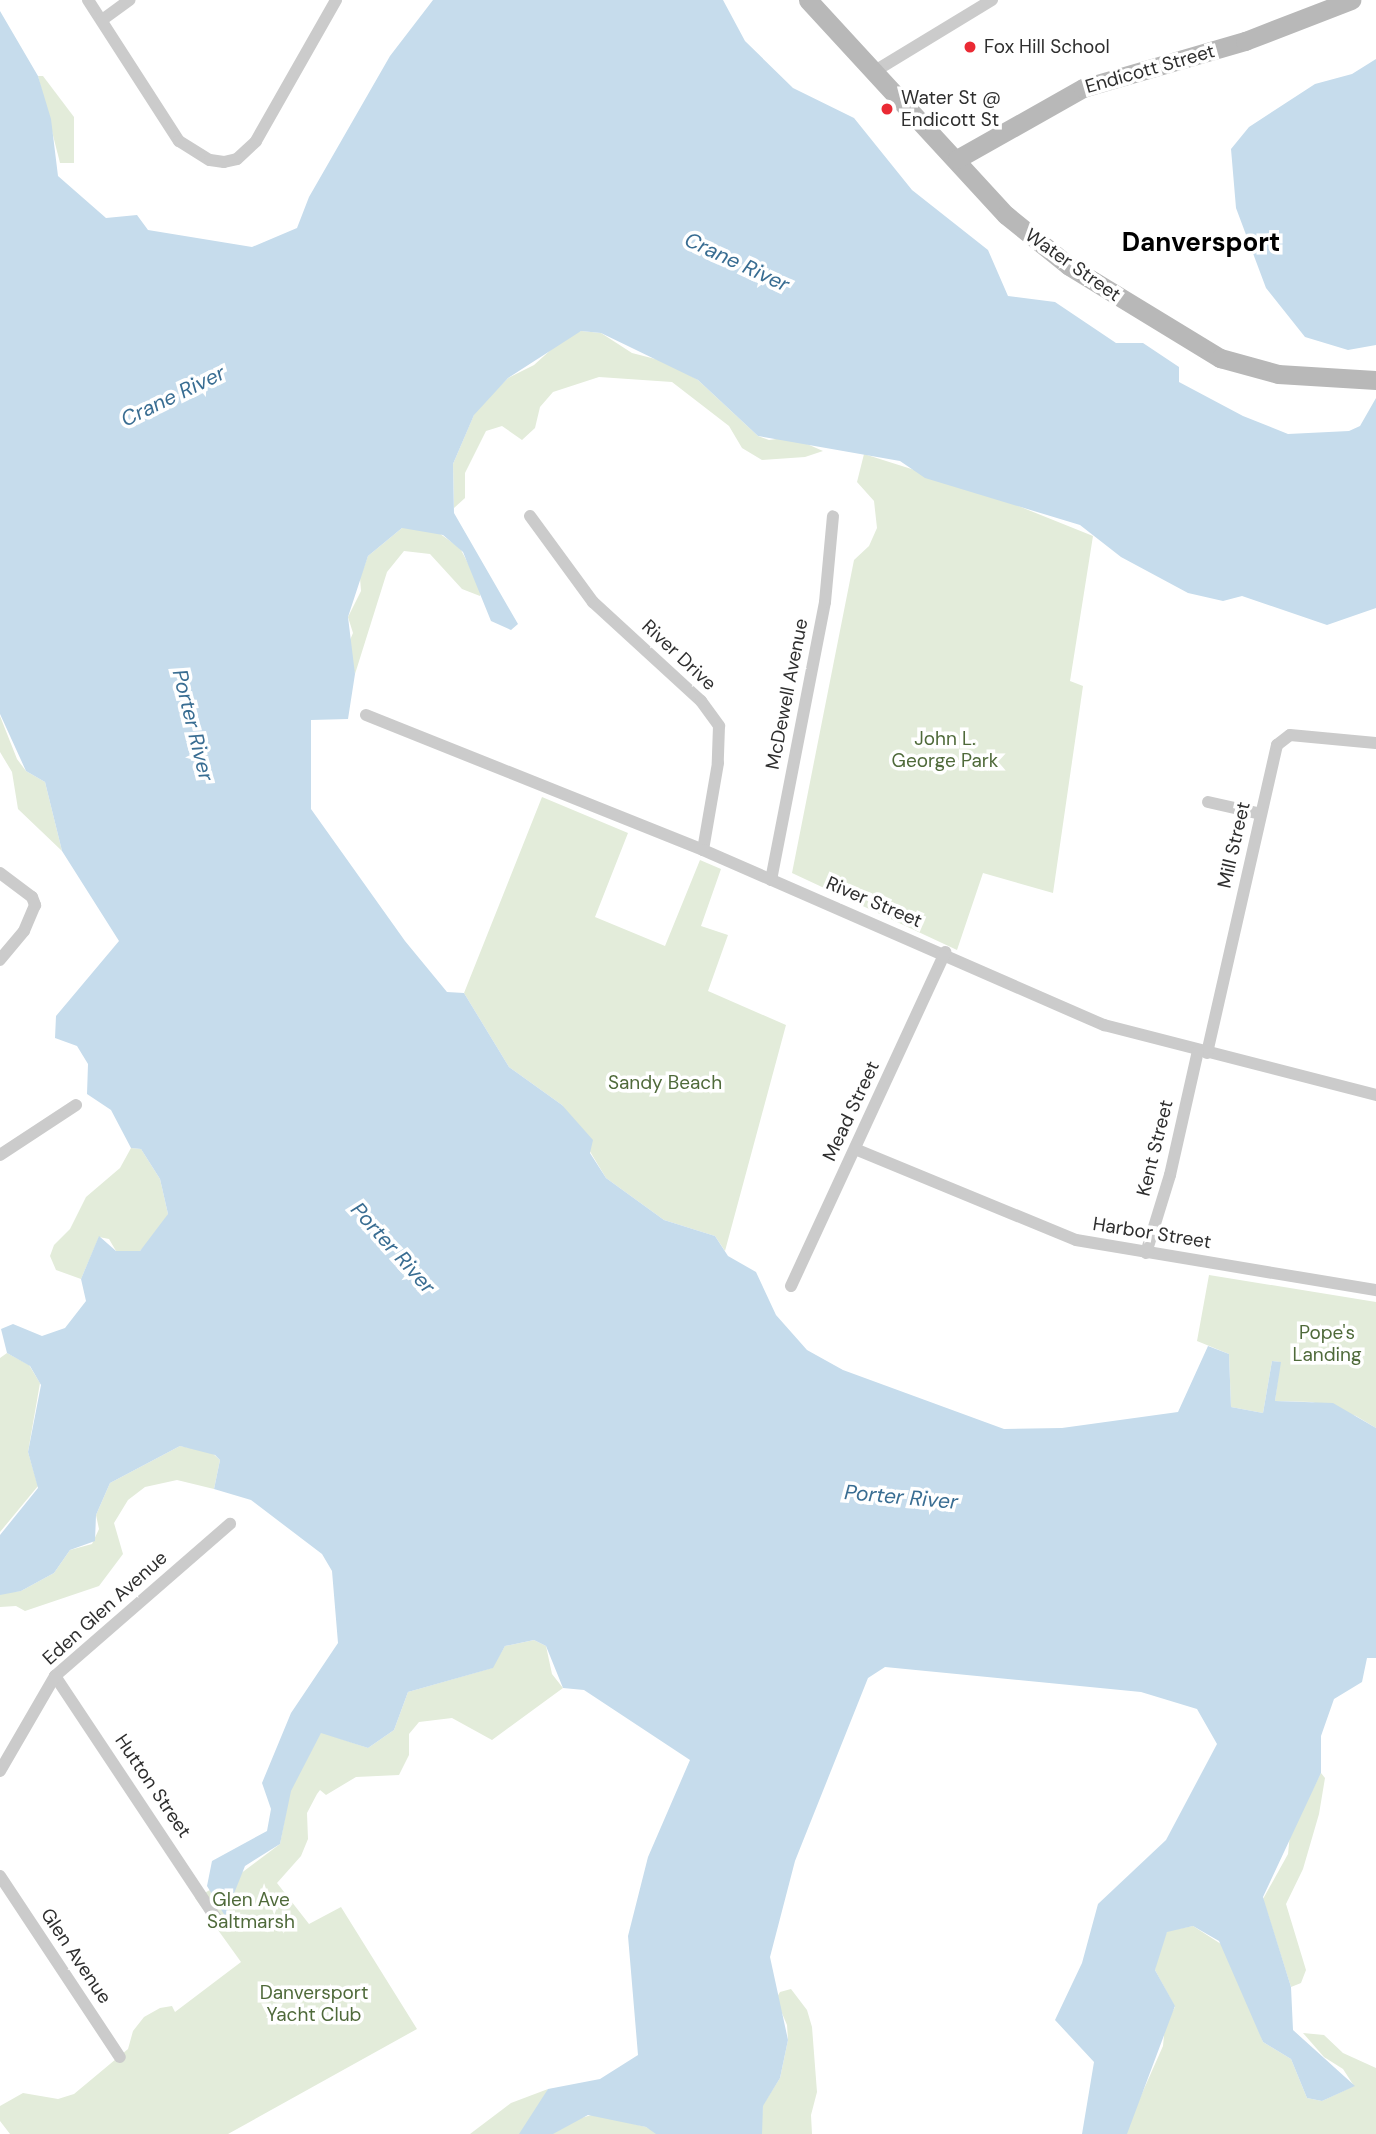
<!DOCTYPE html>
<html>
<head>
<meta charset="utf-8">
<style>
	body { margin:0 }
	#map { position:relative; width:1376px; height:2134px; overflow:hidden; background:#fff; font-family:"DM Sans",sans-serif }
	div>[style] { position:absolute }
	.green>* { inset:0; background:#e3ecda }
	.water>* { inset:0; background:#c6dcec }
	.street>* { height:12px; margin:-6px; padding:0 6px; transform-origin:6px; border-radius:6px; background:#cbcbcb }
	.secondary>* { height:19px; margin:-9.5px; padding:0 9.5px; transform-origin:9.5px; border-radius:9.5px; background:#b8b8b8 }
	.dots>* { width:19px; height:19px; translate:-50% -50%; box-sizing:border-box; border:4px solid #fff; border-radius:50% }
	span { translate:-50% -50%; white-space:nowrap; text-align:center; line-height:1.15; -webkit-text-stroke:7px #fff; paint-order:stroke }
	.poi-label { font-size:19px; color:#2e2e2e }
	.left { translate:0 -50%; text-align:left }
	.street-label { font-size:19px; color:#2e2e2e }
	.park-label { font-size:19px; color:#4f6a3a }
	.water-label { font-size:21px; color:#396d92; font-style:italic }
	.district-label { font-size:26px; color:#000; font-weight:700 }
</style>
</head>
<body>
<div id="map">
	<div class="green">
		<i style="clip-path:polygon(38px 76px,43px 76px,74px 117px,74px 163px,60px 163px)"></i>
		<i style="clip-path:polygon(581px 331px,601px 333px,632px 353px,667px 362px,698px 380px,758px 436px,769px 440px,791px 437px,823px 451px,805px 457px,762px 460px,742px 448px,729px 426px,672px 382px,599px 377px,553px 392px,540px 407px,535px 428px,522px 440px,502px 426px,486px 431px,465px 473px,465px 498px,454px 508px,453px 464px,476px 410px,508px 378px,534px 365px,564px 338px)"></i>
		<i style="clip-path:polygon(864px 454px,981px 491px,1093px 536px,1070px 681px,1083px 686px,1053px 893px,983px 873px,957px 950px,792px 873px,854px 560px,869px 546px,877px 528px,874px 501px,857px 482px)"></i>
		<i style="clip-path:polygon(411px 527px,436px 531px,460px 548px,482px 590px,480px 596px,462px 589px,430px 554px,404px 551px,387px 572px,355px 674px,347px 647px,353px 633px,348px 617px,361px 591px,360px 578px,368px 556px,402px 528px)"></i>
		<i style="clip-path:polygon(0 716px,17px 759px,26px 771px,45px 782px,62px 851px,18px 809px,12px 772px,0 752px)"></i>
		<i style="clip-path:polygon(542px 797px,628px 833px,595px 917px,665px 946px,700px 860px,721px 869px,701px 926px,728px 935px,708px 991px,786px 1025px,725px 1251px,715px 1236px,664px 1220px,606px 1178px,562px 1105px,509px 1067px,464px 993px)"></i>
		<i style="clip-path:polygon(131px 1148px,141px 1149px,160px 1179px,168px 1214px,165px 1226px,140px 1251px,116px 1251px,109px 1239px,99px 1237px,81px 1279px,56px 1270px,50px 1256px,54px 1245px,70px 1229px,86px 1197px,120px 1168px)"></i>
		<i style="clip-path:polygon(1209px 1275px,1376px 1302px,1376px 1428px,1356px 1416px,1312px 1402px,1275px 1401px,1280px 1362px,1272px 1361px,1263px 1413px,1231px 1407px,1229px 1354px,1197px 1341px)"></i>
		<i style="clip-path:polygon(7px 1353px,29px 1365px,40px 1383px,28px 1452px,38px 1486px,0 1532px,0 1358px)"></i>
		<i style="clip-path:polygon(180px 1446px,211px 1452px,220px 1460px,214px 1489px,177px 1480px,145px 1487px,128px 1500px,114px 1523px,123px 1554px,99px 1586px,25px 1611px,16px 1606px,0 1607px,0 1593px,21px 1591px,54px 1573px,70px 1550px,92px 1544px,99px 1529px,96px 1515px,110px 1483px)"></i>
		<i style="clip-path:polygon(534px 1640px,546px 1646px,552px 1674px,563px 1688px,492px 1740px,452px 1718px,419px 1722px,409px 1734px,409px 1755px,399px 1775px,356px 1777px,326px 1795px,320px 1790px,317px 1794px,307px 1813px,308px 1839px,301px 1856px,277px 1883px,309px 1924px,341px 1907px,417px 2029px,228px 2134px,10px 2134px,0 2121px,0 2106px,23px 2093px,58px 2099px,74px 2094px,128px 2049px,133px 2031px,144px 2017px,160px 2008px,172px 2006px,175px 2012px,241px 1962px,195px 1898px,240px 1874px,280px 1844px,290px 1791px,321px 1732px,368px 1748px,394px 1730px,408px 1692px,492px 1668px,505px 1646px)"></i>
		<i style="clip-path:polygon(1321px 1773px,1325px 1778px,1319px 1814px,1303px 1869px,1286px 1904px,1306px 1970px,1301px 1983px,1291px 1987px,1263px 1899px,1288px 1854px,1290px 1834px)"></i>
		<i style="clip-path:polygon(1193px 1926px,1221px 1944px,1244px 1988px,1263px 2042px,1291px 2059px,1307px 2098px,1322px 2101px,1354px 2086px,1343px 2069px,1324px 2057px,1303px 2033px,1324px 2035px,1343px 2053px,1376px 2068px,1376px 2134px,1124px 2134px,1163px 2046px,1165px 2025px,1175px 2007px,1155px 1970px,1156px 1961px,1167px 1931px)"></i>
		<i style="clip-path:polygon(791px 1989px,807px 2010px,812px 2027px,817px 2092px,811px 2115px,812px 2134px,760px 2134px,763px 2105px,780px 2078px,788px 2040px,787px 2025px,776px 1999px,780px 1992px)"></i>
		<i style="clip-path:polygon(548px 2089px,541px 2108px,522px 2134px,470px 2134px,511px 2103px)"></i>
		<i style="clip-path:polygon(595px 2114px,646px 2127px,659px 2134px,552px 2134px,574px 2120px)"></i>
	</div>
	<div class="water">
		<i style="clip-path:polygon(433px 0,723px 0,745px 41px,793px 88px,854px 118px,912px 190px,988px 250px,1008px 296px,1055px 302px,1116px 343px,1143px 343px,1179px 367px,1179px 382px,1243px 416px,1288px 434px,1349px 431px,1360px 426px,1376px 398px,1376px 608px,1327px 625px,1242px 596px,1223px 601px,1188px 593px,1121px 557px,1080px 525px,925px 478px,900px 461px,758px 436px,698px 380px,601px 333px,581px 331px,508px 378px,474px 415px,453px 464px,454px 513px,518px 624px,511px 630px,491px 621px,463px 552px,443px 535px,402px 528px,368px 556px,348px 617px,355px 674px,348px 719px,311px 720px,311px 809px,405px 941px,447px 992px,464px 993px,509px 1067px,562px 1105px,593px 1140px,590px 1153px,606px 1178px,664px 1220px,715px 1236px,728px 1256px,756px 1272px,776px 1315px,807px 1350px,843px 1370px,1004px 1429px,1062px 1428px,1178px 1412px,1208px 1346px,1229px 1354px,1231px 1407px,1263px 1413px,1272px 1361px,1281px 1362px,1275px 1401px,1333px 1403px,1376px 1428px,1376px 1658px,1367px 1658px,1362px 1682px,1334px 1699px,1321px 1736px,1321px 1773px,1263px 1897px,1291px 1987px,1293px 2030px,1355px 2086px,1322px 2101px,1307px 2098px,1291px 2059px,1263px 2042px,1219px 1941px,1193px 1926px,1167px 1932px,1155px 1970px,1175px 2006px,1127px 2134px,1082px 2134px,1094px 2062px,1055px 2020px,1082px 1963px,1098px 1904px,1166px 1840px,1217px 1744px,1197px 1709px,1141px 1692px,885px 1667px,868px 1678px,795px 1861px,770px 1957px,788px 2040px,780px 2078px,763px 2106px,762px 2134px,656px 2134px,646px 2127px,588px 2115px,553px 2134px,519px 2134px,548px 2089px,600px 2079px,638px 2055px,628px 1936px,648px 1857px,690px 1760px,584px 1690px,563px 1688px,546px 1646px,534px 1640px,505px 1646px,493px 1668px,408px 1692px,394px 1730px,368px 1748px,321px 1733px,291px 1791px,280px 1844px,245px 1866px,225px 1916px,207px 1886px,212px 1861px,267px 1831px,271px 1809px,262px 1783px,291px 1713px,338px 1643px,332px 1571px,322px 1554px,251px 1500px,214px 1489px,220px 1460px,215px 1455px,180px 1446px,110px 1483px,96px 1515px,95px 1541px,70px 1550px,54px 1573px,21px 1591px,0 1595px,0 1535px,38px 1488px,28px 1452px,41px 1385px,30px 1366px,7px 1353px,1px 1329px,13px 1324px,42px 1336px,65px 1328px,86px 1301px,81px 1279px,99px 1236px,116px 1251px,140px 1251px,168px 1214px,160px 1179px,141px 1149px,131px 1148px,111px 1110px,87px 1094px,88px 1064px,77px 1046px,55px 1038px,56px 1016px,119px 941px,62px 851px,45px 782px,26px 771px,0 714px,0 11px,38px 76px,51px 119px,58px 176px,106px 218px,137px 215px,148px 230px,252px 247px,297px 228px,309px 197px,390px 56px)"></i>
		<i style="clip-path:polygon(1376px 59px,1376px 345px,1348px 350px,1305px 337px,1266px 288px,1236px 208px,1231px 149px,1249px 127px,1315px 84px,1352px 74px)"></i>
	</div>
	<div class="street">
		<i style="left:88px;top:0;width:168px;rotate:57.2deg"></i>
		<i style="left:179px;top:141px;width:36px;rotate:32deg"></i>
		<i style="left:210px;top:160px;width:14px;rotate:8deg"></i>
		<i style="left:224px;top:162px;width:13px;rotate:-13deg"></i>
		<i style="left:237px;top:159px;width:26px;rotate:-43deg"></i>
		<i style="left:256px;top:141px;width:162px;rotate:-60.4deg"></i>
		<i style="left:102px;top:20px;width:34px;rotate:-36deg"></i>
		<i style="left:875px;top:71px;width:137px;rotate:-31.3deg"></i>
		<i style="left:530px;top:516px;width:107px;rotate:53.8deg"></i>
		<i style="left:593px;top:602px;width:147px;rotate:42.5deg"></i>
		<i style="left:701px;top:701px;width:31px;rotate:54deg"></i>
		<i style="left:719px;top:726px;width:37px;rotate:92deg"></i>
		<i style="left:718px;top:763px;width:88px;rotate:99.8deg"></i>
		<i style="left:366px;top:715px;width:363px;rotate:21.8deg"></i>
		<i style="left:703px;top:850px;width:438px;rotate:23.6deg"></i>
		<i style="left:1104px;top:1025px;width:281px;rotate:14.4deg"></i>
		<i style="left:1208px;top:802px;width:54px;rotate:12.8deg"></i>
		<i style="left:0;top:873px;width:40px;rotate:37deg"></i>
		<i style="left:32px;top:897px;width:9px;rotate:69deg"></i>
		<i style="left:35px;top:905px;width:28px;rotate:113deg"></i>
		<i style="left:24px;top:931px;width:38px;rotate:130deg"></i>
		<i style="left:771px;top:880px;width:283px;rotate:-79deg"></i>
		<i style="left:825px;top:602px;width:86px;rotate:-84.7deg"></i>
		<i style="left:1207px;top:1053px;width:316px;rotate:-77.2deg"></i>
		<i style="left:1277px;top:745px;width:16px;rotate:-38deg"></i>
		<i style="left:1290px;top:735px;width:86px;rotate:5.3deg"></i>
		<i style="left:855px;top:1149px;width:239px;rotate:22.4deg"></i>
		<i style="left:1076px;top:1240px;width:304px;rotate:9.5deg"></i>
		<i style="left:0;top:1155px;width:91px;rotate:-33.3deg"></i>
		<i style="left:1146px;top:1253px;width:82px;rotate:-72.9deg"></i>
		<i style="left:1170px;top:1175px;width:127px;rotate:-77.3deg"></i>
		<i style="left:791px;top:1286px;width:368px;rotate:-65.2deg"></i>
		<i style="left:55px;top:1676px;width:291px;rotate:56.4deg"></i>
		<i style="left:0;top:1771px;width:110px;rotate:-59.9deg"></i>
		<i style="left:55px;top:1676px;width:232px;rotate:-41deg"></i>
		<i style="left:0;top:1876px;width:217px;rotate:56.5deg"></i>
	</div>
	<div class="secondary">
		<i style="left:808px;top:0;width:292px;rotate:47.4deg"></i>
		<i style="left:1006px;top:215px;width:81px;rotate:39deg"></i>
		<i style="left:1069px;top:266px;width:177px;rotate:31.4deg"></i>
		<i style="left:1220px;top:358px;width:60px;rotate:15.4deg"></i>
		<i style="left:1278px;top:374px;width:98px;rotate:3.5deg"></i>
		<i style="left:957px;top:159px;width:145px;rotate:-29.4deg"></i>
		<i style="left:1083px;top:88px;width:169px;rotate:-16.2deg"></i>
		<i style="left:1245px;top:41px;width:114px;rotate:-21.1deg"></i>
	</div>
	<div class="dots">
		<i style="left:970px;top:47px;background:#ea2a34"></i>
		<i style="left:887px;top:109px;background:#ea2a34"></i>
	</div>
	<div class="poi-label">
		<span class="left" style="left:984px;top:47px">Fox Hill School</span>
		<span class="left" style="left:901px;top:109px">Water St @<br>Endicott St</span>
	</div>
	<div class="street-label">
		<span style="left:1150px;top:69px;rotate:-16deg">Endicott Street</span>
		<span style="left:1073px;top:265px;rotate:35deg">Water Street</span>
		<span style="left:679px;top:655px;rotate:43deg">River Drive</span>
		<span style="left:787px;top:694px;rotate:-79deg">McDewell Avenue</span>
		<span style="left:1234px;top:845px;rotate:-77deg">Mill Street</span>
		<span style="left:874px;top:902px;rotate:23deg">River Street</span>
		<span style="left:851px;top:1111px;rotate:-65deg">Mead Street</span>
		<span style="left:1155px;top:1148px;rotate:-76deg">Kent Street</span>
		<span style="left:1152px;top:1233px;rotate:9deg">Harbor Street</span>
		<span style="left:105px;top:1608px;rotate:-42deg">Eden Glen Avenue</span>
		<span style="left:153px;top:1786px;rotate:56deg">Hutton Street</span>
		<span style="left:76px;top:1956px;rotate:56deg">Glen Avenue</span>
	</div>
	<div class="park-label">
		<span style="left:945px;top:750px">John L.<br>George Park</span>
		<span style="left:665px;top:1083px">Sandy Beach</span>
		<span style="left:1327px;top:1344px">Pope's<br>Landing</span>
		<span style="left:251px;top:1911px">Glen Ave<br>Saltmarsh</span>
		<span style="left:314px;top:2004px">Danversport<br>Yacht Club</span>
	</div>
	<div class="water-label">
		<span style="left:737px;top:262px;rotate:25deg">Crane River</span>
		<span style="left:173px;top:396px;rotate:-26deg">Crane River</span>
		<span style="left:193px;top:725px;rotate:76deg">Porter River</span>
		<span style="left:393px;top:1248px;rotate:48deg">Porter River</span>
		<span style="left:901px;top:1497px;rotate:5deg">Porter River</span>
	</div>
	<div class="district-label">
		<span style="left:1201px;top:243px">Danversport</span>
	</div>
</div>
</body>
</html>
